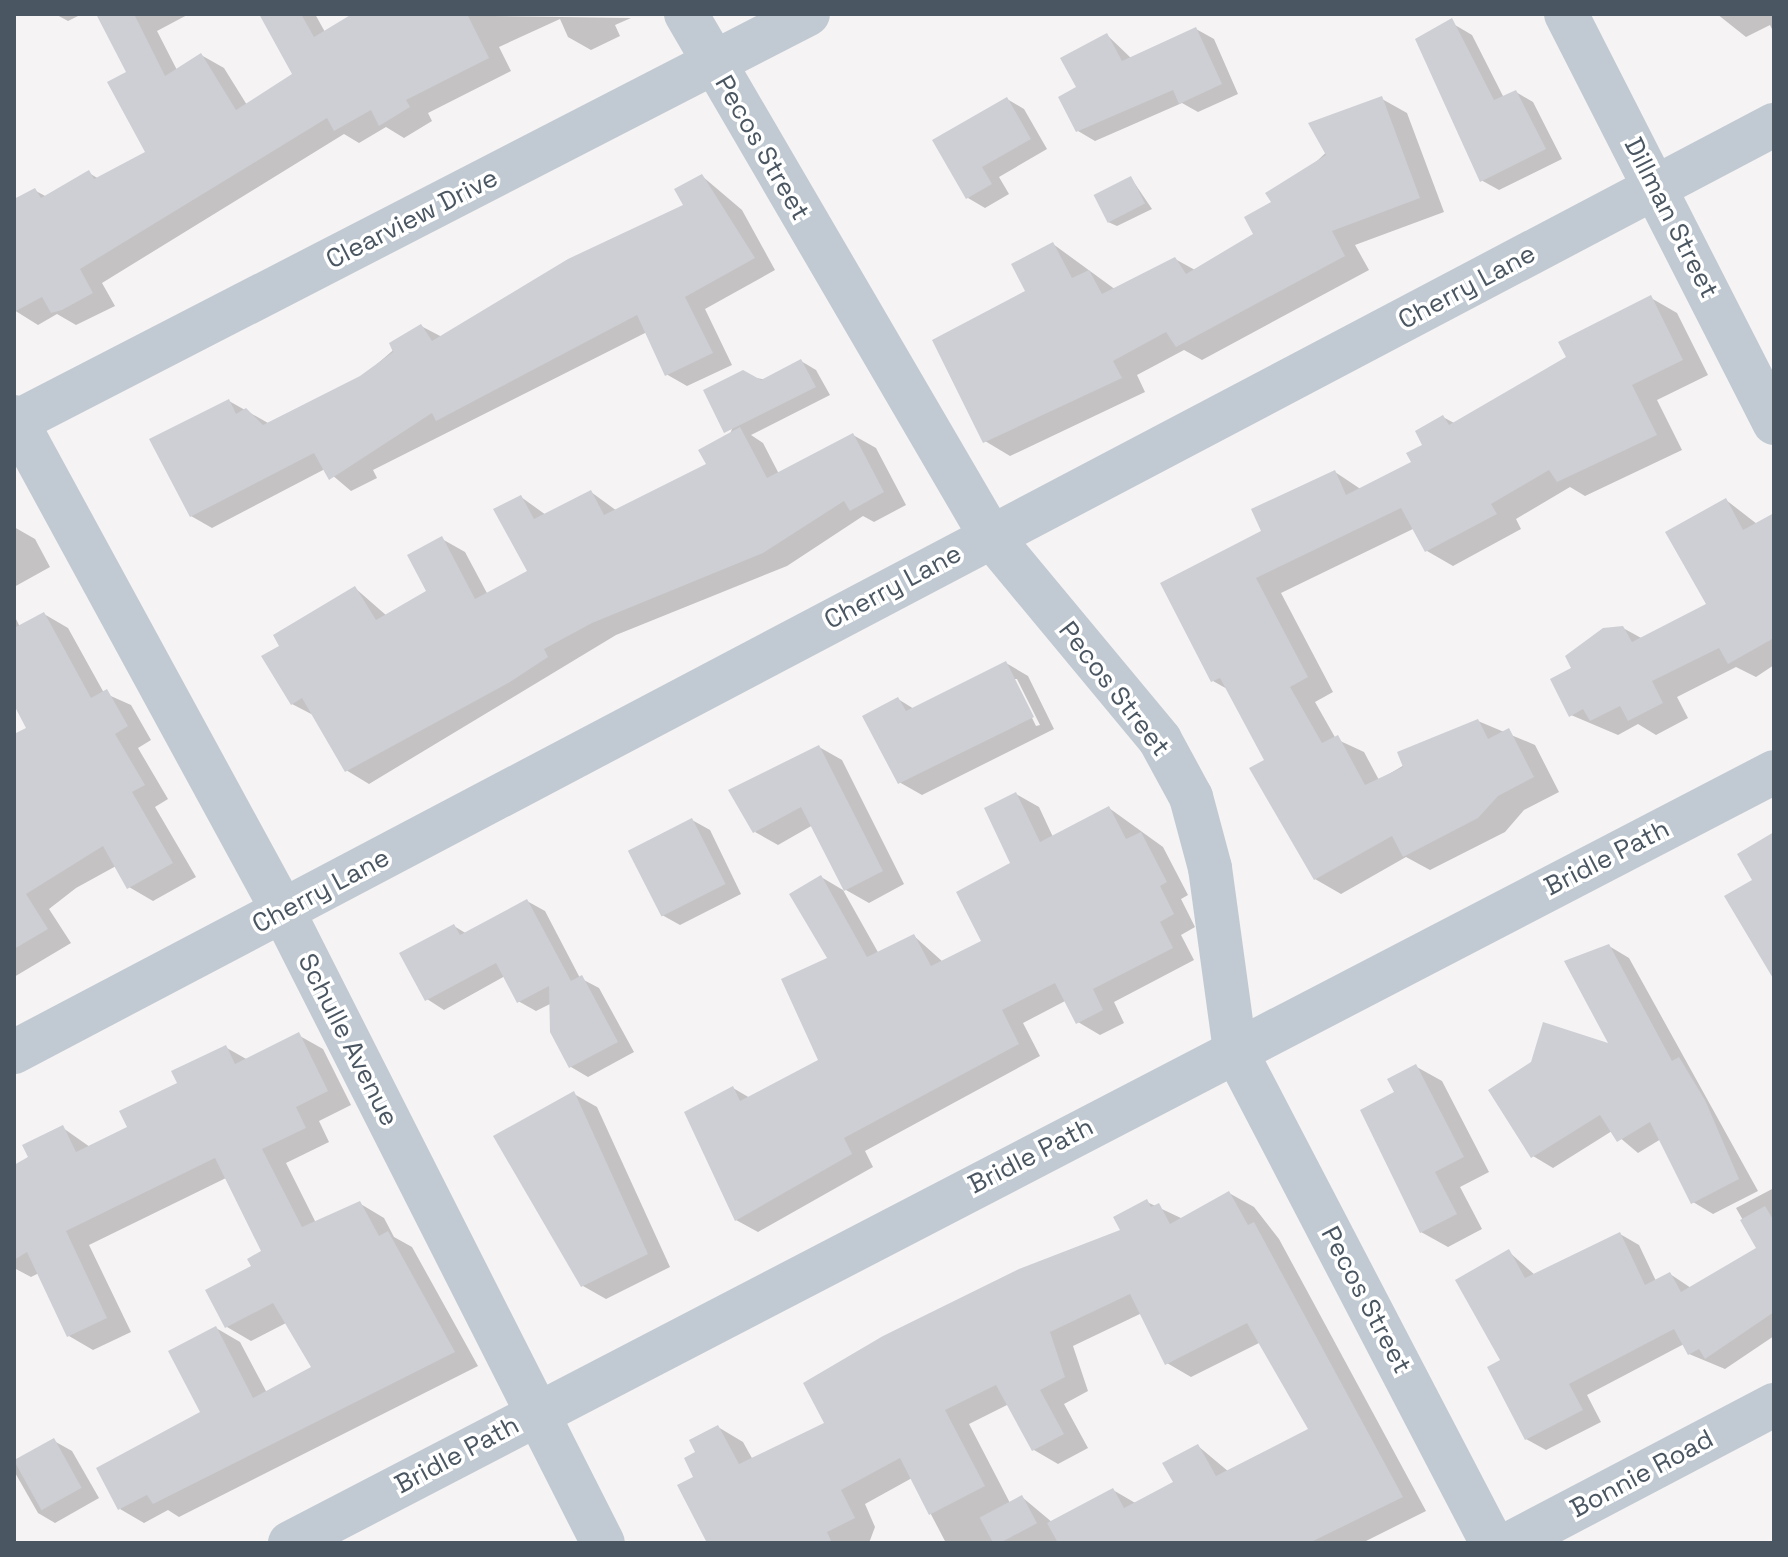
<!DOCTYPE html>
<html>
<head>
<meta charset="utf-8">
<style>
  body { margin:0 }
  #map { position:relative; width:1788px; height:1557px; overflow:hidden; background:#f5f3f3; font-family:"Space Grotesk",sans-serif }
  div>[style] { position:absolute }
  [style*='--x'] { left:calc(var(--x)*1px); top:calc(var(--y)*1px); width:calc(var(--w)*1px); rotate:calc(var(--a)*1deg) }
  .shadow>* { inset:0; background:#0003 }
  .building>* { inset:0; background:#cdcfd5; transform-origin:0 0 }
  .minor>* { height:44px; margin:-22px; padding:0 22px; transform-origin:22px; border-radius:22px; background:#c1cad2 }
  span { translate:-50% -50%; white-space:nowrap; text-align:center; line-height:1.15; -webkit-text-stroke:7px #fff; paint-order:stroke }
  .street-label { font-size:26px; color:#4a5661 }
  .frame { position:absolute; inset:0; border:16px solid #4a5661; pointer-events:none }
</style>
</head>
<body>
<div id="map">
  <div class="shadow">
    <div style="clip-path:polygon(55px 14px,82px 14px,68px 21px)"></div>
    <div style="clip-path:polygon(98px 14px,189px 14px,157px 31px,177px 70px,201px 55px,224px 68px,247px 105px,295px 75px,261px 14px,315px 14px,325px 32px,356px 14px,631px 18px,615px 25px,620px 36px,591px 50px,568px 37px,560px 19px,499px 47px,511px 71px,428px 113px,432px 121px,404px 138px,386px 127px,359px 143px,344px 134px,102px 283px,115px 306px,76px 325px,57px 314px,38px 325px,14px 310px,14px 202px,36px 191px,47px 197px,89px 173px,99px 179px,147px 152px,128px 72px)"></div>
    <div style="clip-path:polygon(1717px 14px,1774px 14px,1774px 33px,1770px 25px,1746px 37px)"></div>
    <div style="clip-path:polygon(1455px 25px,1472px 35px,1504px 98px,1516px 92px,1533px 102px,1562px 159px,1499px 190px,1481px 180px)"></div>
    <div style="clip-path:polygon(1196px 29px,1214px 39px,1238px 94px,1198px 112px,1182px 103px,1095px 141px,1078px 131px,1107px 35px,1132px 59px)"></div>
    <div style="clip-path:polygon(1007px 99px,1024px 109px,1047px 149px,999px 177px,1009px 194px,985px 208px,968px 198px)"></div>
    <div style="clip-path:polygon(1382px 99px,1407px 113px,1444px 212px,1355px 245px,1369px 270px,1202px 360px,1184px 350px,1137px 375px,1145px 392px,1010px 456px,985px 441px,1028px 292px,1053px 244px,1116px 290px,1175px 259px,1195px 270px,1256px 234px,1273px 203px)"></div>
    <div style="clip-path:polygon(702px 176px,742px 210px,775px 270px,705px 309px,732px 365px,687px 386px,666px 374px,647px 332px,373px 470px,377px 478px,351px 491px,325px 469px,212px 528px,191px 516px,229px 401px,268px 423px,361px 378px,421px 326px,442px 337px,686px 206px)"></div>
    <div style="clip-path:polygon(1131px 178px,1152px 209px,1117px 226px,1108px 222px)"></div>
    <div style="clip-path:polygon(1651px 298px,1677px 313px,1708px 375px,1657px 400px,1682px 450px,1585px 496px,1570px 487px,1516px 519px,1521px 529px,1453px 566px,1427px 551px,1415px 528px,1281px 593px,1333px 692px,1315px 702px,1336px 739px,1364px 752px,1379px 780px,1478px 721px,1535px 745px,1559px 792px,1524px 810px,1505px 832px,1430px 870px,1406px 857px,1341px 894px,1315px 879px,1267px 761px,1229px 690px,1213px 681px,1264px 532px,1335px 472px,1362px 490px,1414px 462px,1443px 417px,1454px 423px,1568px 358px)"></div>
    <div style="clip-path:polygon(801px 361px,816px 370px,830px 395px,751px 435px,763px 443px,779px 474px,853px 435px,876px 448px,906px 505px,874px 522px,863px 516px,787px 566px,616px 635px,369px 784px,346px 770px,315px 716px,292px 704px,281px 646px,355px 588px,387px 616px,429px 592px,442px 539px,465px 552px,488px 595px,530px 571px,521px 497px,546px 515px,591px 492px,617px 511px,709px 464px,730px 434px,752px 377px,766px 380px)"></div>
    <div style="clip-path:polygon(1726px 500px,1757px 524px,1774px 519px,1774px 665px,1756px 677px,1736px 667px,1677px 697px,1688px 718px,1656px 735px,1638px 724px,1618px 735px,1571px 715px,1574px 669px,1623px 628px,1643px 639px,1709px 605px)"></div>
    <div style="clip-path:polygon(14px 527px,35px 539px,50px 567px,14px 587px)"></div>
    <div style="clip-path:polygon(44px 614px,68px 628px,104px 693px,131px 705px,151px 740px,138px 748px,168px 799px,155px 807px,196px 877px,153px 901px,129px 887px,116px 866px,76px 888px,49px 909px,71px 943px,14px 977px,14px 736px,29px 729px,14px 701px,14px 615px,20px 627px)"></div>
    <div style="clip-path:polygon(evenodd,1006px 663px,1028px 676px,1054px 729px,922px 795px,899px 782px,898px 699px,914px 709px,1006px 663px,1013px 679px,1017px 679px,1040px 725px,1036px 726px,1013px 679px)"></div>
    <div style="clip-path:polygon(819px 747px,842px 760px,904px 884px,869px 903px,846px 890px,813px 825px,778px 845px,755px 832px)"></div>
    <div style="clip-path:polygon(1016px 794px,1039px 807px,1053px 837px,1109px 808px,1163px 847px,1188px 895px,1181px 899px,1195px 927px,1181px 935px,1194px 960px,1114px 1002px,1124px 1023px,1100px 1035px,1078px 1022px,1067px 1000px,1023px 1023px,1040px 1056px,865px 1151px,873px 1167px,758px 1232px,736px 1220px,733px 1088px,750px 1098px,821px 1061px,830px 959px,821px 877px,843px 890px,879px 954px,914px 936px,943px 962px,984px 942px,1013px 864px)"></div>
    <div style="clip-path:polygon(692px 820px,710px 830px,741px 894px,680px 925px,662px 915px)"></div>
    <div style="clip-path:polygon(527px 901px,545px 911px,580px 978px,599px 988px,634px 1052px,588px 1077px,571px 1067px,552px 1003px,536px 1011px,518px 1001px,505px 976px,444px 1010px,427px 999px,454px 926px,467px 934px)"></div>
    <div style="clip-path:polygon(1609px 946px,1629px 958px,1758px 1191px,1713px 1214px,1693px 1202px,1661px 1139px,1638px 1153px,1612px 1131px,1553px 1168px,1533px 1156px,1612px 1046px)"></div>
    <div style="clip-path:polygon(298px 1035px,323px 1049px,351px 1105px,319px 1121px,329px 1142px,286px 1163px,316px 1223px,359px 1203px,384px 1218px,394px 1237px,412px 1247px,478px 1366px,179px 1517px,168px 1510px,144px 1523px,120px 1509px,202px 1412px,216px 1328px,240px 1342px,267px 1393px,314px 1368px,286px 1323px,251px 1341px,227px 1327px,264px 1252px,226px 1178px,89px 1245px,131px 1332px,93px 1350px,69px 1336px,39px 1273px,31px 1277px,14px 1268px,14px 1169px,63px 1128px,90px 1147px,129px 1128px,225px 1047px,248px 1060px)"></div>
    <div style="clip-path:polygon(1415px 1066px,1442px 1081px,1489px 1172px,1460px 1187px,1482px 1229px,1448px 1247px,1421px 1232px,1397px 1093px)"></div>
    <div style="clip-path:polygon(574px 1094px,597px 1107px,670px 1267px,606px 1299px,583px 1286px)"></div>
    <div style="clip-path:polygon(1774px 1188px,1774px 1336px,1725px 1369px,1689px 1354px,1684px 1344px,1587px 1395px,1601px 1422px,1546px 1450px,1526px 1439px,1503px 1361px,1509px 1252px,1535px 1275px,1620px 1234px,1639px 1245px,1656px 1281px,1670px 1274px,1691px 1288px,1759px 1248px,1736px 1208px)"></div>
    <div style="clip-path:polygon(evenodd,1229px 1193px,1254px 1207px,1279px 1239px,1426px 1511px,1362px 1543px,946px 1543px,912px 1478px,865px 1504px,875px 1527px,869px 1543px,710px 1543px,698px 1453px,718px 1427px,743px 1442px,753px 1460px,827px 1424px,1122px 1231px,1147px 1202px,1183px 1219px,1229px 1193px,1142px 1313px,1167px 1363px,1191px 1377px,1261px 1342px,1311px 1430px,1229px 1472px,1198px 1446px,1176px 1483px,1137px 1504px,1113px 1490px,1053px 1523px,1022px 1497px,1010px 1503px,969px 1424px,1009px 1404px,1034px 1450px,1058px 1464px,1088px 1448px,1064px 1404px,1088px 1391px,1073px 1346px,1142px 1313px)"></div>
    <div style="clip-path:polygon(54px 1441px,72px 1451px,99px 1498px,55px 1523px,38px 1513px,14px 1471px,14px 1463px)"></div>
  </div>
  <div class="building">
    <div style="clip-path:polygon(96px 14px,134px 14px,165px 76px,201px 53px,236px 110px,292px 74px,259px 14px,301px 14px,314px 37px,352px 14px,467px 14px,489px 58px,406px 100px,410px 107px,379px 126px,371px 110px,334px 131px,327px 118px,80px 269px,93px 293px,62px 310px,51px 313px,42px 297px,14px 312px,14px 199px,35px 188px,41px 198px,89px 170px,94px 179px,145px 152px,107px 82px,126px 72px)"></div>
    <div style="clip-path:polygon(1452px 18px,1494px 100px,1516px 90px,1546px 149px,1480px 182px,1415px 39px)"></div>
    <div style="clip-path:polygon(1196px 27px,1222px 84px,1179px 104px,1173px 90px,1076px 132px,1058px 97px,1076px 87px,1060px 58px,1107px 33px,1122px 61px)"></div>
    <div style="clip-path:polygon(1382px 96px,1420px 198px,1332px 231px,1345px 256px,1176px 347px,1166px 332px,1113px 361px,1122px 378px,983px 443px,932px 340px,1025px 291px,1011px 264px,1053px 242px,1072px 278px,1089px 270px,1102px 294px,1175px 257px,1186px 274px,1253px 234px,1244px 217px,1271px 202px,1265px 193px,1326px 155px,1308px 123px)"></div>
    <div style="clip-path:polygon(1007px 97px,1031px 139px,982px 167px,992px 184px,966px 199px,932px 140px)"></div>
    <div style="clip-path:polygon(702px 174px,755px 258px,685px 297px,713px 353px,665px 376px,637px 315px,436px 421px,432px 413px,329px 480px,314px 453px,190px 517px,149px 439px,229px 399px,236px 414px,246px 408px,263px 425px,360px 376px,393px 352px,389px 343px,421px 324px,432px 341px,568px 259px,683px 205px,674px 189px)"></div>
    <div style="left:1131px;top:176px;width:31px;height:42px;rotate:63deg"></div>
    <div style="clip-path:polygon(1651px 295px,1683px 360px,1632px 385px,1657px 435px,1557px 482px,1549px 470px,1491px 504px,1497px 514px,1425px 552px,1401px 508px,1256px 578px,1308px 677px,1290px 687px,1322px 743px,1338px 735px,1365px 785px,1403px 767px,1397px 752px,1478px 719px,1488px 739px,1509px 728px,1534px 777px,1498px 796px,1478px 818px,1403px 857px,1392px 836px,1314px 880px,1249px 768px,1264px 760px,1220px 678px,1211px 682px,1160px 583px,1261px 531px,1251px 509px,1335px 470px,1346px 495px,1411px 462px,1406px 453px,1422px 445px,1415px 431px,1443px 415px,1449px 425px,1566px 357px,1558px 342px)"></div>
    <div style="clip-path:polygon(801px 359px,816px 387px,724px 433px,703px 390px,743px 370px,761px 380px)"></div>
    <div style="clip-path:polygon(740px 427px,767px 478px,853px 433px,884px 492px,850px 511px,844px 501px,763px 553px,592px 623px,544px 649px,548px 657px,510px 682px,345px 772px,302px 698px,291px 705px,261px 656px,279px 646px,273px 635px,355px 586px,376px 620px,426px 591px,407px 555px,442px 536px,475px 599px,527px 571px,493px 509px,521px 495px,534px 519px,591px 490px,604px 515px,706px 464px,698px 450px)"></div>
    <div style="clip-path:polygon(1726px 498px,1743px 530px,1774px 513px,1774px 638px,1728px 664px,1719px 648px,1652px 681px,1663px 703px,1628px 721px,1620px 706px,1590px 721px,1583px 709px,1569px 717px,1550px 679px,1571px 668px,1565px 656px,1603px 628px,1623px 626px,1632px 642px,1706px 604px,1665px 532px)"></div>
    <div style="clip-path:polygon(44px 612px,91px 698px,107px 689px,128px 726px,115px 734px,145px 785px,132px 792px,173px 863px,127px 889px,103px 846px,26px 894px,48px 929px,14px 949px,14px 734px,26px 728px,14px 705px,14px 628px)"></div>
    <div style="clip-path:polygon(1006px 661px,1034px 717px,898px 784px,862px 716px,898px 697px,906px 711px)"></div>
    <div style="clip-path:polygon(819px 745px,883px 871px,844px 891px,801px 807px,753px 833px,728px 790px)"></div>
    <div style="clip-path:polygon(1016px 792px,1040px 842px,1109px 806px,1126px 839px,1141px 832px,1167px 882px,1160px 886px,1174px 914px,1160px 922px,1173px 948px,1093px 989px,1103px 1010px,1076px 1024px,1055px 983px,1002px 1010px,1019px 1044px,844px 1138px,852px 1154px,735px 1221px,684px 1112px,733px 1086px,740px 1101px,818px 1060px,781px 979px,827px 958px,789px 894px,821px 875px,867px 957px,914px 934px,931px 966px,981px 941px,956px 892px,1010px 863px,984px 808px)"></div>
    <div style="left:692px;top:818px;width:74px;height:72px;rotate:63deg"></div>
    <div style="clip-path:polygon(1774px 832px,1774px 980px,1724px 896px,1752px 880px,1737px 854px)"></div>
    <div style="clip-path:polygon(527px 899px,571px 981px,582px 975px,618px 1042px,569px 1068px,550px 1032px,549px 986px,517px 1003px,496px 963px,425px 1001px,399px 953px,454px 924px,460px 935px)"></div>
    <div style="clip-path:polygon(1609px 944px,1672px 1061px,1679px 1057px,1705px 1100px,1739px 1179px,1691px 1204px,1650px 1122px,1617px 1142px,1600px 1115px,1531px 1158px,1488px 1090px,1531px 1062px,1543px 1022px,1608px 1043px,1564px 961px)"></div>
    <div style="clip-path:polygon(299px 1032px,328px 1091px,296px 1107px,306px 1128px,262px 1149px,302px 1227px,360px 1201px,379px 1236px,388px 1231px,455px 1352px,153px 1504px,147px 1495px,118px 1510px,96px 1468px,200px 1412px,168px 1351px,216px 1326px,253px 1398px,311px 1367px,273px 1303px,225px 1328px,205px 1290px,251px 1266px,247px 1259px,261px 1251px,215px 1158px,66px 1231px,107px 1318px,67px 1337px,27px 1252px,14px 1260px,14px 1165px,28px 1157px,22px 1145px,63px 1125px,76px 1152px,127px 1127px,119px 1111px,177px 1083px,171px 1071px,226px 1045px,235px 1064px)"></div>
    <div style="clip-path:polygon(1416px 1064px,1464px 1157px,1435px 1172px,1457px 1214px,1420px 1233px,1360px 1110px,1394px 1092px,1387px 1079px)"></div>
    <div style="clip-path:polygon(574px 1091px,648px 1254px,581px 1287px,493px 1136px)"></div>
    <div style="clip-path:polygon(1229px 1191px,1248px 1225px,1254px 1222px,1403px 1497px,1309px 1543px,1058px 1543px,1047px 1523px,1113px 1488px,1124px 1508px,1173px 1482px,1162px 1463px,1198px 1444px,1216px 1476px,1308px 1429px,1247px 1323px,1165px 1365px,1130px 1294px,1050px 1332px,1065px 1377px,1040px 1390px,1064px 1434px,1032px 1451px,996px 1385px,945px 1410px,985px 1486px,929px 1515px,900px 1458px,841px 1490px,855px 1518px,827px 1532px,832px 1543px,707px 1543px,677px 1485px,693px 1477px,684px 1458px,695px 1452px,689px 1440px,718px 1425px,739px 1464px,824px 1423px,803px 1383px,883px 1336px,1019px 1269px,1120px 1230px,1113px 1217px,1147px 1199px,1151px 1207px,1159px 1203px,1170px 1224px)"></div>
    <div style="clip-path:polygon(1765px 1206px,1774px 1221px,1774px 1312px,1705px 1359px,1699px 1349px,1688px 1355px,1674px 1329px,1569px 1384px,1583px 1410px,1525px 1440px,1487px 1367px,1500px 1360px,1455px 1280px,1509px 1249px,1525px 1278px,1620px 1232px,1645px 1285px,1670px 1272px,1681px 1292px,1756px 1248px,1740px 1220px)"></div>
    <div style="left:54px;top:1438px;width:57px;height:46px;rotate:61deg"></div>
    <div style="left:1022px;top:1495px;width:32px;height:48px;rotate:62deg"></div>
  </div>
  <div class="minor">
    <div style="--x:686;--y:14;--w:603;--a:59.74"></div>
    <div style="--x:990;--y:535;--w:266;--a:50.3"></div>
    <div style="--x:1160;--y:740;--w:65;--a:61.5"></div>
    <div style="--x:1191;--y:797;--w:73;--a:75"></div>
    <div style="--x:1210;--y:868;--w:184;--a:82.2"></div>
    <div style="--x:1235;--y:1050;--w:556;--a:62.47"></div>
    <div style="--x:1566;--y:14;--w:459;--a:63"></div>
    <div style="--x:14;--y:417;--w:562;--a:61.43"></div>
    <div style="--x:283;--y:911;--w:708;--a:63.15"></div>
    <div style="--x:14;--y:423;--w:893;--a:-27.25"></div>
    <div style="--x:14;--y:1052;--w:1989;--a:-27.78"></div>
    <div style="--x:290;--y:1543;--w:1672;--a:-27.45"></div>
    <div style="--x:1511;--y:1543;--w:297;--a:-27.7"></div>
  </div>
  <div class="street-label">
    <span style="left:762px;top:148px;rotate:60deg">Pecos Street</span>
    <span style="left:1671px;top:218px;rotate:63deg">Dillman Street</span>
    <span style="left:412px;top:219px;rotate:-27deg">Clearview Drive</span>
    <span style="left:1467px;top:287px;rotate:-28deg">Cherry Lane</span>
    <span style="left:893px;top:587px;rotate:-28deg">Cherry Lane</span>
    <span style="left:1114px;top:689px;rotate:52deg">Pecos Street</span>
    <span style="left:1607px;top:858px;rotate:-27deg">Bridle Path</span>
    <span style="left:321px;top:891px;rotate:-28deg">Cherry Lane</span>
    <span style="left:348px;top:1040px;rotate:63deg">Schulle Avenue</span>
    <span style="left:1031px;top:1156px;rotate:-27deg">Bridle Path</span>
    <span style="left:1366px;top:1300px;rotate:62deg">Pecos Street</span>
    <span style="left:457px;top:1455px;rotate:-28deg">Bridle Path</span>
    <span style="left:1642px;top:1474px;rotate:-28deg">Bonnie Road</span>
  </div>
  <div class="frame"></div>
</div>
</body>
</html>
